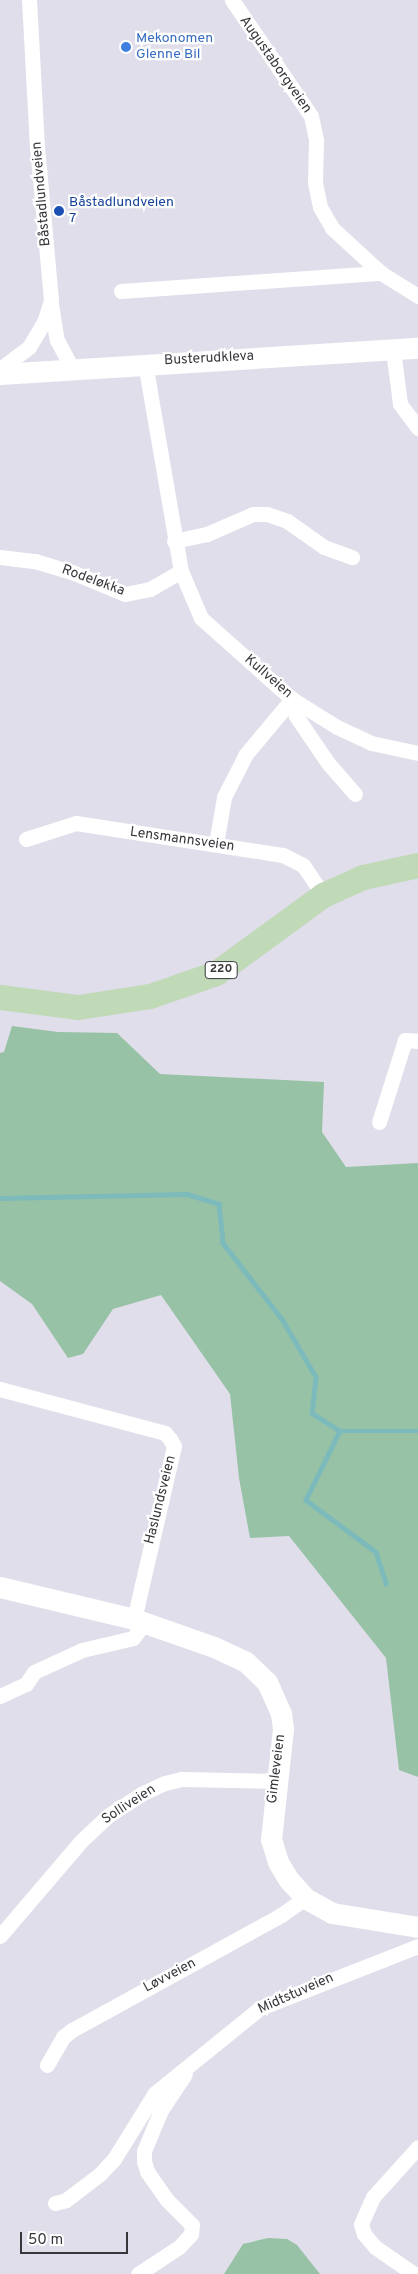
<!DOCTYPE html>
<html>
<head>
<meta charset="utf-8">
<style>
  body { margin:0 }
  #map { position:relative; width:418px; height:2274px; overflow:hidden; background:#e0deea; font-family:Overpass,sans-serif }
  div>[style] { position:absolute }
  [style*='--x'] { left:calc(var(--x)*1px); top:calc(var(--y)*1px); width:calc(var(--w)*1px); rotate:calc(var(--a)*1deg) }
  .green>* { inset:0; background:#97c2a6 }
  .stream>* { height:4.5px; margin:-2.25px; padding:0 2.25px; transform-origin:2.25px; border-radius:2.25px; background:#7dbabc }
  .street>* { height:15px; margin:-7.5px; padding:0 7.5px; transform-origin:7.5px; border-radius:7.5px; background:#fff }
  .secondary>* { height:21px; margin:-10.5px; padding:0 10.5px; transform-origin:10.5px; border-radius:10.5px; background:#fff }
  .primary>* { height:25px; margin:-12.5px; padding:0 12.5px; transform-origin:12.5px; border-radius:12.5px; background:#c0d9b7 }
  .dots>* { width:14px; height:14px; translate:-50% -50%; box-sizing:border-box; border:2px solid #fff; border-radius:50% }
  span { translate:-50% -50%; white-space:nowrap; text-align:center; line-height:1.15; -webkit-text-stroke:4.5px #fff; paint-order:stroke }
  .shield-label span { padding:1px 4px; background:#fff; border:1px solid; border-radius:4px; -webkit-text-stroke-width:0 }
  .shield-label { font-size:12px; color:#38373c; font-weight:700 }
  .shop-label { font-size:14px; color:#366cbe }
  .left { translate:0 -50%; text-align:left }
  .street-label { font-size:14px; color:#38373c }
  .transit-label { font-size:14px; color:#164399 }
  .scale { position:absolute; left:20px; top:2232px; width:108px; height:22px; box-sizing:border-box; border:2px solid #38373c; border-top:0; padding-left:6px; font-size:15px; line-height:18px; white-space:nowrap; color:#38373c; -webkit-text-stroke:4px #fff; paint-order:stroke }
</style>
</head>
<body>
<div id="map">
  <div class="green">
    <div style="clip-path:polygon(12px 1026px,58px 1032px,117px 1033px,160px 1074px,324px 1082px,322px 1132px,346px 1167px,418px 1163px,418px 1777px,399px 1770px,386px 1658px,289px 1536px,250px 1538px,239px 1478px,230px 1394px,161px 1295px,113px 1309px,83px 1354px,68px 1358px,32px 1304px,0 1281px,0 1053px,4px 1052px)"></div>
    <div style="clip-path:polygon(268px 2238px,287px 2239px,297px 2245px,320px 2274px,224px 2274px,243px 2244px)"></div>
  </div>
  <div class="stream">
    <div style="--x:0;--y:1198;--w:187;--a:-1.2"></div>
    <div style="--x:187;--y:1194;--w:34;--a:17"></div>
    <div style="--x:219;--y:1204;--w:39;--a:84"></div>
    <div style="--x:223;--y:1243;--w:96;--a:52.2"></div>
    <div style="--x:282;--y:1319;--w:67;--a:59.6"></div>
    <div style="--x:316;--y:1377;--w:36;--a:96"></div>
    <div style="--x:312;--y:1413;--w:33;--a:33"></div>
    <div style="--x:340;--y:1431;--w:77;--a:116.2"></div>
    <div style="--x:306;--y:1500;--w:87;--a:36.6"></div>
    <div style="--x:376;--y:1552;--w:33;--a:72"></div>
    <div style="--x:340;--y:1431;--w:78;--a:0"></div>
  </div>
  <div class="street">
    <div style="--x:232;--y:0;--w:140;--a:55.7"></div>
    <div style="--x:311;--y:116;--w:25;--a:78"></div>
    <div style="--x:316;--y:140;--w:43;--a:91.3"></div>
    <div style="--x:315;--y:183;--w:25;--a:78"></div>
    <div style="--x:320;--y:207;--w:24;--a:60"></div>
    <div style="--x:332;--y:228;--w:67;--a:42.6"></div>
    <div style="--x:381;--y:273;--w:44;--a:31.9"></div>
    <div style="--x:121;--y:291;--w:261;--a:-4"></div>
    <div style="--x:51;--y:304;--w:36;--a:81"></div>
    <div style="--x:57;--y:340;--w:32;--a:62"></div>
    <div style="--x:393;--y:350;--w:54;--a:82.6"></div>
    <div style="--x:400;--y:404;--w:30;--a:53"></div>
    <div style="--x:145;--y:363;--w:211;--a:80.2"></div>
    <div style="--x:181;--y:571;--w:51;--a:66.9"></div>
    <div style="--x:201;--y:618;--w:122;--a:41.7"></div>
    <div style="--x:292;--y:699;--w:53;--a:31.9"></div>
    <div style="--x:337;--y:727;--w:38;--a:25"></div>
    <div style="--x:371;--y:743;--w:48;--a:12"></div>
    <div style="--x:0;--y:369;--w:36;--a:-37"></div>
    <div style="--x:29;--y:347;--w:29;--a:-59"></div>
    <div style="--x:44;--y:322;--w:23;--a:-72"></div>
    <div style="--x:51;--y:300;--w:154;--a:-95.2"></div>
    <div style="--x:37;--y:147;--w:147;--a:-93.1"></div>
    <div style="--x:174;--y:541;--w:34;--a:-12"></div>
    <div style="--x:207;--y:534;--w:50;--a:-23.5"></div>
    <div style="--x:253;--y:514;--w:14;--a:0"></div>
    <div style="--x:267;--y:514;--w:21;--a:19"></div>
    <div style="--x:287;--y:521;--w:45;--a:35.1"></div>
    <div style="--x:324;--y:547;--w:30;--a:20"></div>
    <div style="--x:0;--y:557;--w:35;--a:7"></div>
    <div style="--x:35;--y:561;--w:39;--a:17"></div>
    <div style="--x:72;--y:572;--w:57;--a:22.5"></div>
    <div style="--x:125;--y:594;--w:25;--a:-11"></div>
    <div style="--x:150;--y:589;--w:36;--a:-30"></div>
    <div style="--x:292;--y:699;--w:17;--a:77"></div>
    <div style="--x:296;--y:716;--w:57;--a:55.8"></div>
    <div style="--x:328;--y:763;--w:41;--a:48.9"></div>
    <div style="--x:26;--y:839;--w:52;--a:-17.7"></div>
    <div style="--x:76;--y:823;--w:209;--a:8.8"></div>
    <div style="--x:283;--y:855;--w:22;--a:27"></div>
    <div style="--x:303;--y:865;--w:36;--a:56"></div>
    <div style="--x:216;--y:844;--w:48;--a:-80.3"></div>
    <div style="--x:224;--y:797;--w:48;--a:-62.9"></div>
    <div style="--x:246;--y:754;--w:72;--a:-50.1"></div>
    <div style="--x:379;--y:1122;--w:86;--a:-72.4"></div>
    <div style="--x:405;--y:1040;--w:13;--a:4"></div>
    <div style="--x:0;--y:1389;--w:171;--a:14.9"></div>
    <div style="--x:165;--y:1433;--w:8;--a:50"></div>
    <div style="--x:170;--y:1439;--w:8;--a:60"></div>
    <div style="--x:174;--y:1446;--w:178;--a:103"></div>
    <div style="--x:0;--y:1696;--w:29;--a:-25"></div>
    <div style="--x:26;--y:1684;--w:14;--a:-56"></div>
    <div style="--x:34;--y:1672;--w:53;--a:-24.6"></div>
    <div style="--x:82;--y:1650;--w:52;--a:-13.2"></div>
    <div style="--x:133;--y:1638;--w:20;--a:-53"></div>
    <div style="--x:0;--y:1936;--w:125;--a:-49.5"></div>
    <div style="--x:81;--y:1841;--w:38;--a:-43"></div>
    <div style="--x:109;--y:1815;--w:38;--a:-33"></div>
    <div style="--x:141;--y:1794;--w:26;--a:-25"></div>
    <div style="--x:165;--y:1783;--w:16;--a:-14"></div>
    <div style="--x:181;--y:1779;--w:96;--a:1.2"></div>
    <div style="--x:47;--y:2065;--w:32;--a:-60"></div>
    <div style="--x:63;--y:2037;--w:11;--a:-38"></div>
    <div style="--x:72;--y:2030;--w:239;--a:-28.8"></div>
    <div style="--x:281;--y:1915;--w:29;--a:-35"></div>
    <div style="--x:55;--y:2203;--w:11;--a:-15"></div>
    <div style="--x:66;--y:2200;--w:43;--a:-37.4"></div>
    <div style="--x:100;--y:2174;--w:21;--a:-47"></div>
    <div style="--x:114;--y:2159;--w:78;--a:-58.2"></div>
    <div style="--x:155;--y:2093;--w:135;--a:-39"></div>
    <div style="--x:260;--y:2008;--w:170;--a:-21.4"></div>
    <div style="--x:138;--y:2274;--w:49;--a:-33.4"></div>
    <div style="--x:179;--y:2247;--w:18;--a:-47"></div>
    <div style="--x:191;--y:2234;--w:9;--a:-84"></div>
    <div style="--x:192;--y:2225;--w:35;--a:-135"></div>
    <div style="--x:167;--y:2200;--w:35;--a:-125"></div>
    <div style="--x:147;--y:2171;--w:10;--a:-107"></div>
    <div style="--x:144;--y:2161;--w:10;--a:-90"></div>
    <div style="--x:144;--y:2151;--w:44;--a:-67.5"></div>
    <div style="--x:161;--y:2110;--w:43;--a:-56.3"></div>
    <div style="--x:414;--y:2274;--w:47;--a:-145.3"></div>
    <div style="--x:375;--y:2247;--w:17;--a:-130"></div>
    <div style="--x:364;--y:2234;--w:10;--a:-107"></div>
    <div style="--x:361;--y:2224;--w:30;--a:-66"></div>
    <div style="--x:373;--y:2197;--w:67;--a:-48"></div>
  </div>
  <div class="secondary">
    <div style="--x:0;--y:374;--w:419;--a:-3.6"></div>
    <div style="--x:0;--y:1587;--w:138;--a:13.4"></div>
    <div style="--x:134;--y:1619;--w:85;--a:19.3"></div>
    <div style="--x:214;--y:1647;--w:35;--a:25"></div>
    <div style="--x:246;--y:1662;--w:29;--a:44"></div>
    <div style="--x:267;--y:1682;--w:35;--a:66"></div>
    <div style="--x:281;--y:1714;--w:15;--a:82"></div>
    <div style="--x:283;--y:1729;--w:111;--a:96.2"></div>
    <div style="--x:271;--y:1839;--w:24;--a:73"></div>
    <div style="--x:278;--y:1862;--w:21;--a:59"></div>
    <div style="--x:289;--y:1880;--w:24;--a:48"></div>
    <div style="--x:305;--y:1898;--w:31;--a:29"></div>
    <div style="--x:332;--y:1913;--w:87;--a:9.2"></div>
  </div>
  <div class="primary">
    <div style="--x:0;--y:997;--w:79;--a:7.3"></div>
    <div style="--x:78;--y:1007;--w:73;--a:-8.7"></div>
    <div style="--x:150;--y:996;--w:70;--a:-19.2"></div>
    <div style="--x:216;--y:973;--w:132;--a:-36.1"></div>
    <div style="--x:323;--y:895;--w:44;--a:-24.2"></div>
    <div style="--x:363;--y:877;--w:56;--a:-12.3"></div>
  </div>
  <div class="dots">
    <div style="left:126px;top:47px;background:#3f7fe0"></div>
    <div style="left:59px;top:211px;background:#1a4fb4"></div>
  </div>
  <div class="shield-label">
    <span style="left:221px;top:970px">220</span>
  </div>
  <div class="shop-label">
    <span class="left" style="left:136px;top:47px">Mekonomen<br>Glenne Bil</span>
  </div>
  <div class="street-label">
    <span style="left:275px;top:65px;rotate:55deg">Augustaborgveien</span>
    <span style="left:42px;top:194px;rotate:-95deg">Båstadlundveien</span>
    <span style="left:209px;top:359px;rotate:-3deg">Busterudkleva</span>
    <span style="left:93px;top:581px;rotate:20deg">Rodeløkka</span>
    <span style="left:268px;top:677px;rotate:41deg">Kullveien</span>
    <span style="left:182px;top:840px;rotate:8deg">Lensmannsveien</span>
    <span style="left:161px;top:1500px;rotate:-76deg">Haslundsveien</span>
    <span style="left:277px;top:1769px;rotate:-83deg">Gimleveien</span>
    <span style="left:129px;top:1805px;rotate:-33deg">Solliveien</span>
    <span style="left:170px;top:1976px;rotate:-28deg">Løvveien</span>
    <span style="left:296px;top:1994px;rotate:-24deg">Midtstuveien</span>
  </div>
  <div class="transit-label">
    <span class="left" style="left:69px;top:211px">Båstadlundveien<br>7</span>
  </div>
  <div class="scale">50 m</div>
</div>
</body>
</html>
